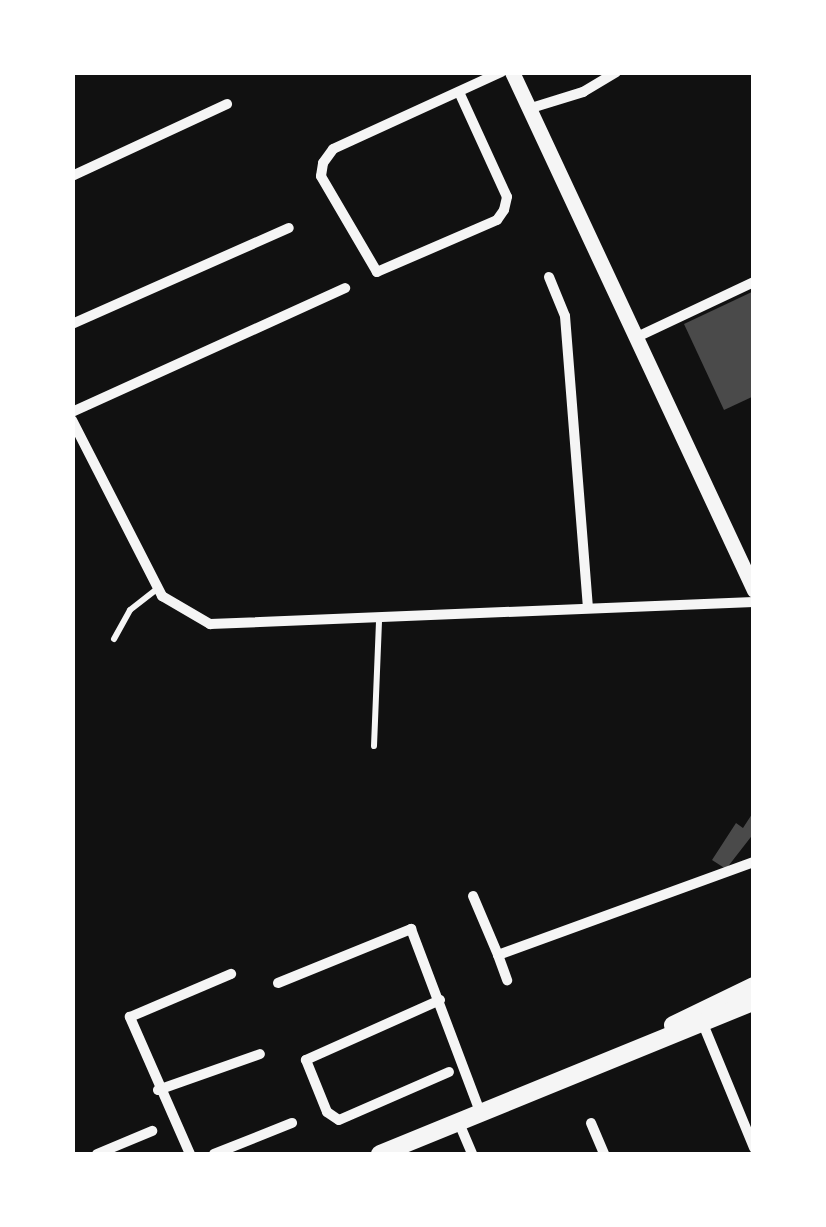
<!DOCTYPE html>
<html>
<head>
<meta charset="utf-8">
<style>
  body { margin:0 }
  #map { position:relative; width:826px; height:1227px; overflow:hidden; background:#111; font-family:"PT Sans Narrow",sans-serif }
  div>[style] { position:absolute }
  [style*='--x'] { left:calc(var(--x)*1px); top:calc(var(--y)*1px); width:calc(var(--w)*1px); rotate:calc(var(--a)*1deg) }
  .building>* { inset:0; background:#4a4a4a }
  .service>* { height:6px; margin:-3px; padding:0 3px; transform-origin:3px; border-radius:3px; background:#f5f5f5 }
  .minor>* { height:10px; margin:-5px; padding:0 5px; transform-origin:5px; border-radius:5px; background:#f5f5f5 }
  .tertiary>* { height:15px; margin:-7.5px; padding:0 7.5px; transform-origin:7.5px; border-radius:7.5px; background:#f5f5f5 }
  .secondary>* { height:18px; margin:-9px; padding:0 9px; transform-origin:9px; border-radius:9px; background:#f5f5f5 }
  span { translate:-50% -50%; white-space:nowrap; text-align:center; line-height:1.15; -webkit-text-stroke:9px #fff; paint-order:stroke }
  .frame { position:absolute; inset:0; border:75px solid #fff; pointer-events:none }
</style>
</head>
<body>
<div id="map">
  <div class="building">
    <div style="clip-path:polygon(754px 291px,754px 396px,724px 410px,684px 324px)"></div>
    <div style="clip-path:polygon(754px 811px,754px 833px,726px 869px,712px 860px,736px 823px,743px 828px)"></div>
  </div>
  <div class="service">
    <div style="--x:114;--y:639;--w:33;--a:-61"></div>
    <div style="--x:130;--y:610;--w:36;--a:-38"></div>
    <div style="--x:374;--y:746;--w:127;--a:-87.7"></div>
  </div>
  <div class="minor">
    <div style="--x:459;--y:92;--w:115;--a:65.4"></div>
    <div style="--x:507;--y:197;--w:13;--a:103"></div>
    <div style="--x:504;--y:210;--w:12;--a:125"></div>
    <div style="--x:497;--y:220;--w:131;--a:156.6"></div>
    <div style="--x:377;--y:272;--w:111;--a:-120.3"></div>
    <div style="--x:321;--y:176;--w:13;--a:-81"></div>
    <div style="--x:323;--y:163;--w:17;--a:-54"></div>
    <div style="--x:333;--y:149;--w:185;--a:-24.6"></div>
    <div style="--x:528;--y:109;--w:58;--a:-17.2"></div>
    <div style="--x:583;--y:92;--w:39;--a:-31"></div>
    <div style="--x:72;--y:176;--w:171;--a:-24.9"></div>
    <div style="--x:549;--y:277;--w:42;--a:67.7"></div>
    <div style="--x:565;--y:316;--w:293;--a:85.5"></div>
    <div style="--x:72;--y:324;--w:237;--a:-23.9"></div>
    <div style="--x:637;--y:337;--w:129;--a:-25.2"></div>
    <div style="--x:72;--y:412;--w:300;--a:-24.4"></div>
    <div style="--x:72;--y:420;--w:198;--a:62.9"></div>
    <div style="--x:162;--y:596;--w:56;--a:30.3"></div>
    <div style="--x:210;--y:624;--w:544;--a:-2.32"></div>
    <div style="--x:473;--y:896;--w:64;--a:67"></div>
    <div style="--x:498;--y:955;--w:272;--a:-20"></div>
    <div style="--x:498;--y:955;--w:27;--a:70"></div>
    <div style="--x:278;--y:983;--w:144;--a:-22.1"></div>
    <div style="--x:411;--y:929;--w:198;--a:69.3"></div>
    <div style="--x:440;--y:1000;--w:147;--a:155.9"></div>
    <div style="--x:306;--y:1060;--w:56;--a:68"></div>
    <div style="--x:327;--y:1112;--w:14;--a:34"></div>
    <div style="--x:339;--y:1120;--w:120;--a:-23.6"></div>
    <div style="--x:703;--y:1024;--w:134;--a:67.6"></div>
    <div style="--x:158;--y:1090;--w:108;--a:-19.4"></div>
    <div style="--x:459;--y:1123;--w:34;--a:67"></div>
    <div style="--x:591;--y:1123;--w:34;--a:67"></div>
    <div style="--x:97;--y:1154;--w:60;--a:-22.7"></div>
    <div style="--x:190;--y:1154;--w:150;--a:-113.7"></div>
    <div style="--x:130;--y:1017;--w:110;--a:-23.1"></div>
    <div style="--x:214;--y:1154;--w:84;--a:-21.7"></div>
  </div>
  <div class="tertiary">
    <div style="--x:512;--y:72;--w:572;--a:64.96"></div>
  </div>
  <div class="secondary">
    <div style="--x:673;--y:1025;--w:90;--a:-25.7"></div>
    <div style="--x:380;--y:1154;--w:404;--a:-22.2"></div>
  </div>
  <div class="frame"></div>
</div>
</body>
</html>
